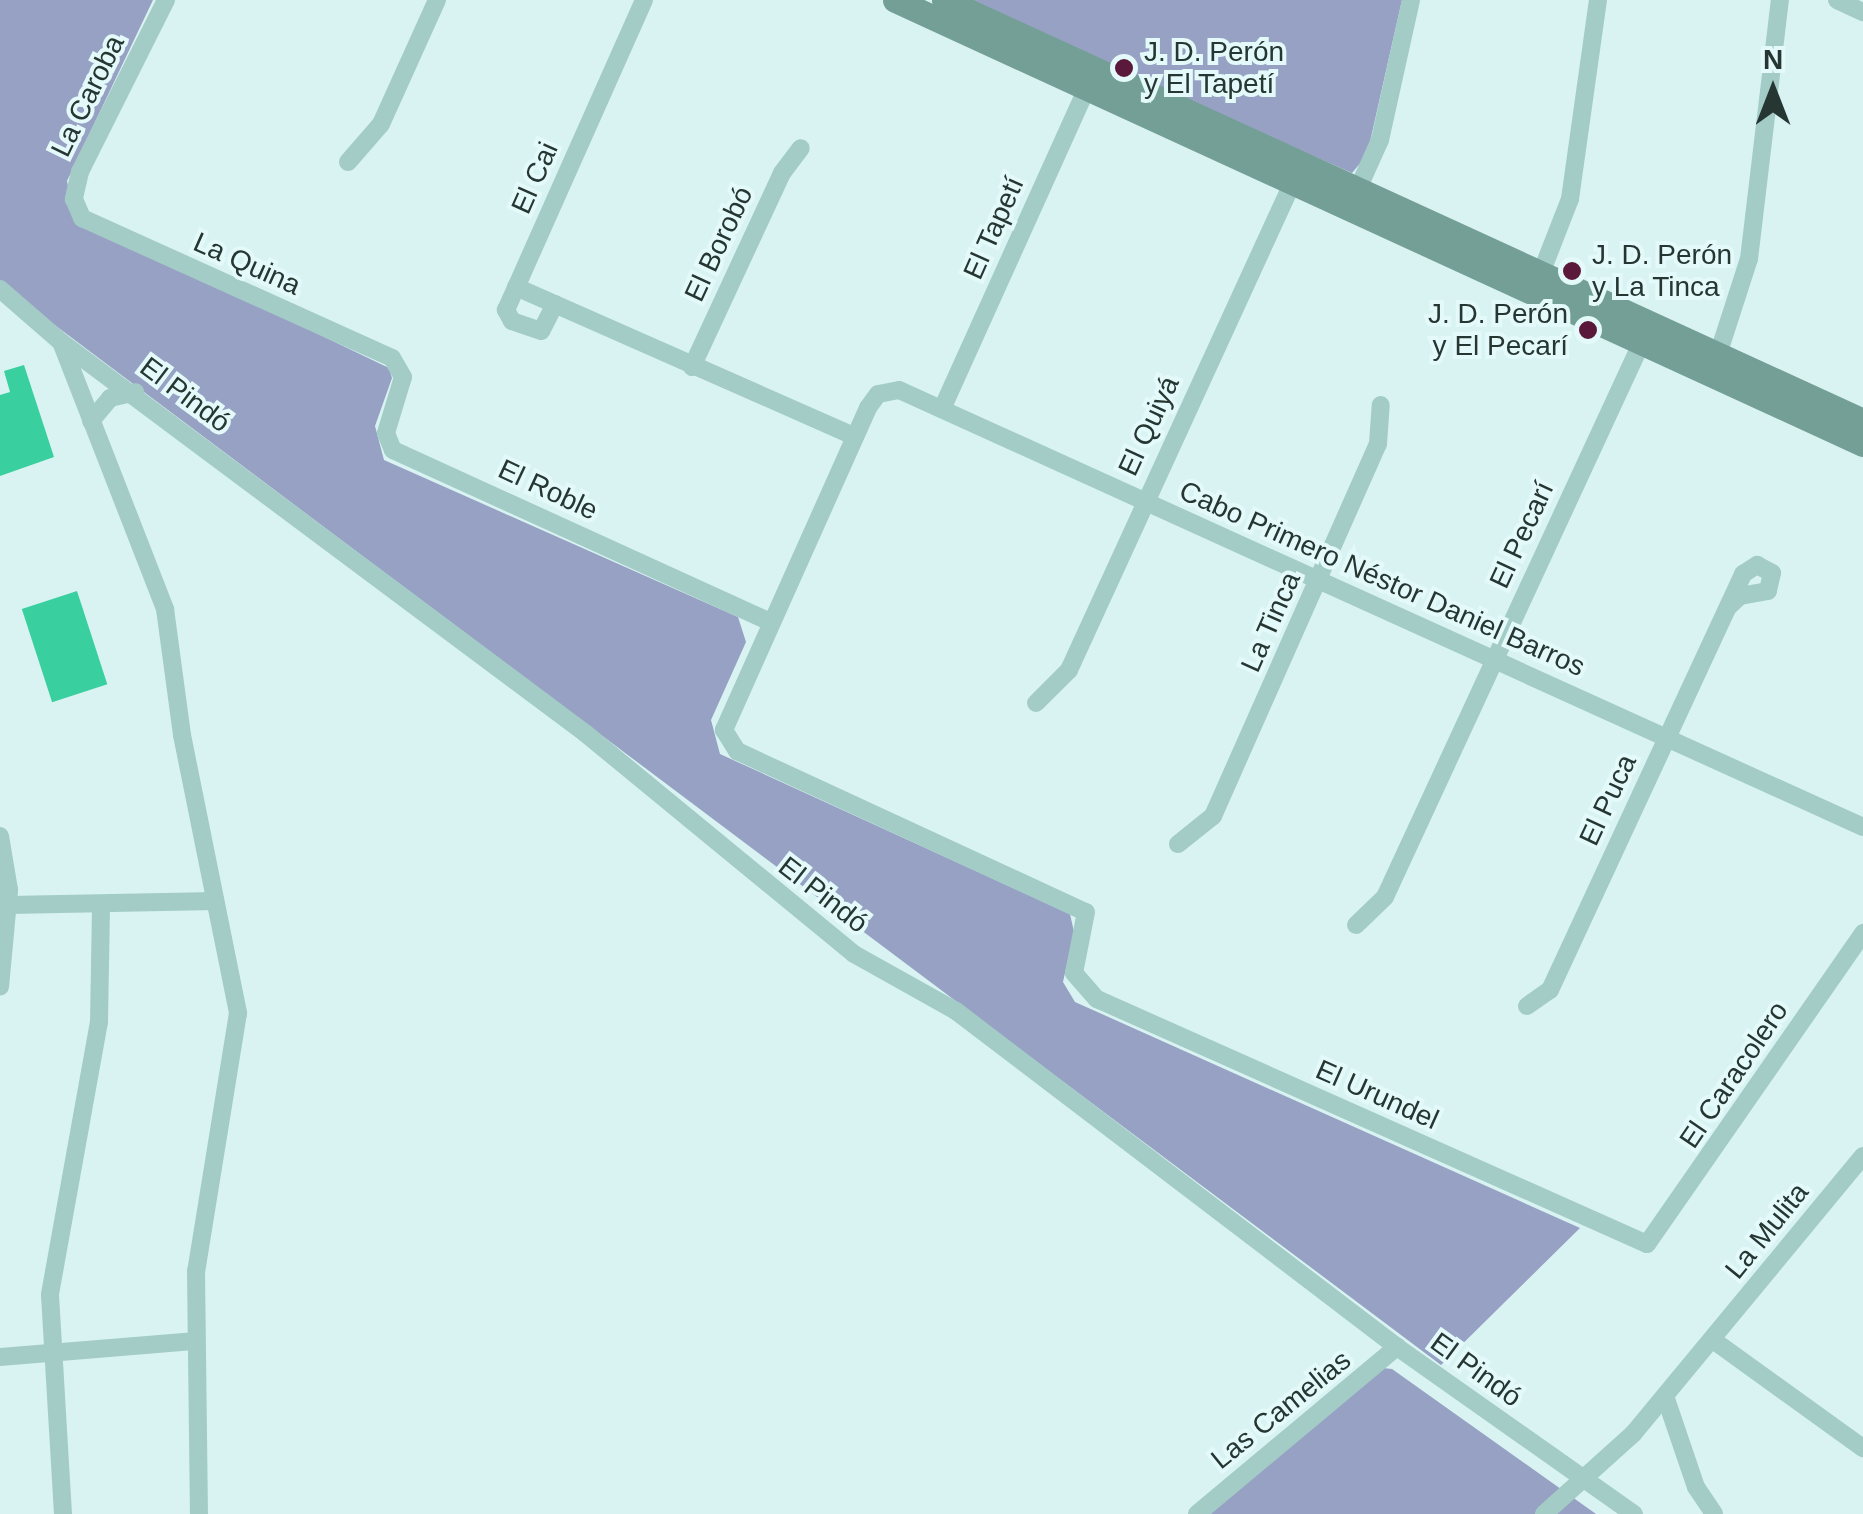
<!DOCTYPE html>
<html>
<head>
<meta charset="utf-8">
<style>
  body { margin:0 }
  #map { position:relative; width:1863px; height:1514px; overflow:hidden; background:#d8f3f2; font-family:Arial,sans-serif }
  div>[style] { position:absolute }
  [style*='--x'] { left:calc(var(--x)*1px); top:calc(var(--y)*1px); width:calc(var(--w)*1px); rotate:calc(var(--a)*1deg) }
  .green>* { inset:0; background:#97a1c3 }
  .building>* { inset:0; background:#3acf9e; transform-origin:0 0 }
  .street>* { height:18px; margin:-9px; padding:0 9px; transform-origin:9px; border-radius:9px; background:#a3ccc7 }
  .secondary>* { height:25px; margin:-12.5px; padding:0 12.5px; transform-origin:12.5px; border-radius:12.5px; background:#749f96 }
  .dots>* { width:28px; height:28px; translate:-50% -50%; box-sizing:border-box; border:5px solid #e4fafa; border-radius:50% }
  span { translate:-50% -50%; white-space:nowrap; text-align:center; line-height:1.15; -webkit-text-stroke:8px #e4fafa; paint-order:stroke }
  .poi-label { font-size:28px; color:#263632 }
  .left { translate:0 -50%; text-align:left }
  .right { translate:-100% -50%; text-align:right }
  .street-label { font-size:28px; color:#263632 }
  .north { position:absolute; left:1723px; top:40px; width:100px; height:100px; -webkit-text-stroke:8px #e4fafa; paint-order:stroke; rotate:0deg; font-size:28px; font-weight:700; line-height:40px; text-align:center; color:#263632 }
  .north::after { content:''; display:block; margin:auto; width:35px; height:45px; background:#263632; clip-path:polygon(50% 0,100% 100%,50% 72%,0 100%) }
</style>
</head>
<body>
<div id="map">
  <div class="green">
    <div style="clip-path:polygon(0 0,153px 0,67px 181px,74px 217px,389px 368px,392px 378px,375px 426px,384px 460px,738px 617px,746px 642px,711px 720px,720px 754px,1070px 914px,1074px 932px,1063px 982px,1075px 1002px,1580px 1228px,1441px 1365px,0 284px)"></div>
    <div style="clip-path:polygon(961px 0,1402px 0,1367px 155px,1352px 173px)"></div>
    <div style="clip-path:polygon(1383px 1368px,1392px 1369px,1596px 1514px,1208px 1514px)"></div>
  </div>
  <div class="building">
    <div style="clip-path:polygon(24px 365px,54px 457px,0 476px,0 395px,10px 392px,4px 371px)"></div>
    <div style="left:77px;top:591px;width:98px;height:58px;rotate:72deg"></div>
  </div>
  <div class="street">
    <div style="--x:166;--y:0;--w:192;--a:116.6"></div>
    <div style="--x:80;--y:172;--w:28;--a:103"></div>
    <div style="--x:74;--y:199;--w:21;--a:67"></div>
    <div style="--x:82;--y:218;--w:340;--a:24.3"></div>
    <div style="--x:392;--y:358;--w:22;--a:60"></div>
    <div style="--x:403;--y:377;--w:59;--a:106.9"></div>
    <div style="--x:386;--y:433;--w:18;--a:68"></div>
    <div style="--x:393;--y:450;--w:414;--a:24.5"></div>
    <div style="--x:1837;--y:0;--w:29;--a:25"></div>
    <div style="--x:348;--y:162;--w:50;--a:-49"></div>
    <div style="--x:381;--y:124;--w:136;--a:-65.7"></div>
    <div style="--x:1353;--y:200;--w:66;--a:-65.8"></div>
    <div style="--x:1380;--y:140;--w:143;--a:-77.5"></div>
    <div style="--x:1538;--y:281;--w:88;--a:-68.7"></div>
    <div style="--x:1570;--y:199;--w:201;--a:-82"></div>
    <div style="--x:516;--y:287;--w:369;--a:23.8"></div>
    <div style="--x:0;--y:289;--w:81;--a:41"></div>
    <div style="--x:61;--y:342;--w:654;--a:36.73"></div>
    <div style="--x:585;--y:733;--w:348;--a:39.4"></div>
    <div style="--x:854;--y:954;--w:117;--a:29.2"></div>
    <div style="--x:956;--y:1011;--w:554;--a:37.3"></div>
    <div style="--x:1397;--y:1347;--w:290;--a:35.2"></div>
    <div style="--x:555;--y:304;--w:30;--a:117"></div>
    <div style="--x:541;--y:331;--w:31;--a:-161"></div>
    <div style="--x:512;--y:321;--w:13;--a:-119"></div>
    <div style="--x:506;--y:310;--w:339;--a:-66"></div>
    <div style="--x:61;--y:342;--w:287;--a:68.7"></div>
    <div style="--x:165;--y:609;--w:127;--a:82.3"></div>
    <div style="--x:182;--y:735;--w:284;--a:78.6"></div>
    <div style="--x:238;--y:1013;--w:261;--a:99.2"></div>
    <div style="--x:196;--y:1271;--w:243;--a:89.3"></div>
    <div style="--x:1715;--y:364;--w:110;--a:-72.1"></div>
    <div style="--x:1749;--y:259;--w:261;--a:-83.2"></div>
    <div style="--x:692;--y:367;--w:214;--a:-65.1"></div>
    <div style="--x:782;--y:173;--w:31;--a:-53"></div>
    <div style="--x:942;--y:409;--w:360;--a:-65.7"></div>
    <div style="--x:91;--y:421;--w:30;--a:-50"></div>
    <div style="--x:110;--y:398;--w:26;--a:-13"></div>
    <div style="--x:1036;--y:703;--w:47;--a:-45"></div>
    <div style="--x:1069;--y:670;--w:547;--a:-65.36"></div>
    <div style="--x:1863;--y:827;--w:1058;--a:-155.61"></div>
    <div style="--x:899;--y:390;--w:21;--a:169"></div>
    <div style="--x:878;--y:394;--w:17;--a:126"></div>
    <div style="--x:868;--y:408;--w:353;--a:114.1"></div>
    <div style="--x:724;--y:730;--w:25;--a:58"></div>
    <div style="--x:737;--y:751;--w:384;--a:24.8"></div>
    <div style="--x:1086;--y:912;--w:62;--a:101.1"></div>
    <div style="--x:1074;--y:973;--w:35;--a:49"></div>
    <div style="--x:1097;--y:999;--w:602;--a:24.01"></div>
    <div style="--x:1647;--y:1244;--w:379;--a:-55.2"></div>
    <div style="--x:0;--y:836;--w:55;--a:80.5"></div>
    <div style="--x:9;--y:890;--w:97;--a:95.3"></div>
    <div style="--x:1178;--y:844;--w:45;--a:-38.7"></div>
    <div style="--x:1213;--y:816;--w:407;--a:-66.1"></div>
    <div style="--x:1378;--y:444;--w:39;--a:-86"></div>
    <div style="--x:9;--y:905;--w:206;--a:-1.1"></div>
    <div style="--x:1356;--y:925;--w:40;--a:-44"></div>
    <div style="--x:1385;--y:897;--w:621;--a:-65.17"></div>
    <div style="--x:1527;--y:1006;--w:28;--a:-35"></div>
    <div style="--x:1550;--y:990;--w:459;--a:-65.1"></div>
    <div style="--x:1743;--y:574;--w:17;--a:-33"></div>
    <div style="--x:1757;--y:565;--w:17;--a:28"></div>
    <div style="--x:1772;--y:573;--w:18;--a:103"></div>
    <div style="--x:1768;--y:591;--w:28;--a:170"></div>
    <div style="--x:1740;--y:596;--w:16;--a:137"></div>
    <div style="--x:1713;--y:1340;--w:185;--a:35.8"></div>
    <div style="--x:0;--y:1357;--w:197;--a:-4.7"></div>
    <div style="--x:1665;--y:1396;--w:96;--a:71.2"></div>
    <div style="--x:1696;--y:1487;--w:32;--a:56"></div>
    <div style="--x:63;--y:1514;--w:220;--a:-93.4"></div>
    <div style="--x:50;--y:1294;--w:276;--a:-79.8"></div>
    <div style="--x:99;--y:1022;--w:114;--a:-89"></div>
    <div style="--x:1197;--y:1514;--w:261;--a:-39.9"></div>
    <div style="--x:1544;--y:1514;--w:120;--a:-42"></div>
    <div style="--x:1633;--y:1434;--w:361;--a:-50.4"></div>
  </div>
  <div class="secondary">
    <div style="--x:895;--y:0;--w:1065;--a:24.64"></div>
    <div style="--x:944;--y:0;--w:1011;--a:24.61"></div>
  </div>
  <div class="dots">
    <div style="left:1124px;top:68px;background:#5a183a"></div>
    <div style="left:1572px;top:271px;background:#5a183a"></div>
    <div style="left:1588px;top:330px;background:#5a183a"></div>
  </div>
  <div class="poi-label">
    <span class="left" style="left:1144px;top:68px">J. D. Perón<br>y El Tapetí</span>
    <span class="left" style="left:1592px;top:271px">J. D. Perón<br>y La Tinca</span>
    <span class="right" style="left:1568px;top:330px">J. D. Perón<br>y El Pecarí</span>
  </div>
  <div class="street-label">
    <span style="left:88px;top:96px;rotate:-64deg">La Caroba</span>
    <span style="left:535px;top:178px;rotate:-66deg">El Cai</span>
    <span style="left:994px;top:228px;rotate:-66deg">El Tapetí</span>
    <span style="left:719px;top:244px;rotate:-65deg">El Borobó</span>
    <span style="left:247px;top:264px;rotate:24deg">La Quina</span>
    <span style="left:185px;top:395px;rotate:37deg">El Pindó</span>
    <span style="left:1149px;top:426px;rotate:-65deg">El Quiyá</span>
    <span style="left:548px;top:490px;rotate:25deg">El Roble</span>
    <span style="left:1522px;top:535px;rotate:-65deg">El Pecarí</span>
    <span style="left:1382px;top:579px;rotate:24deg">Cabo Primero Néstor Daniel Barros</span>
    <span style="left:1271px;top:622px;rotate:-66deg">La Tinca</span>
    <span style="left:1608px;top:800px;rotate:-65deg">El Puca</span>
    <span style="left:823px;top:895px;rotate:38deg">El Pindó</span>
    <span style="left:1734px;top:1075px;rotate:-56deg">El Caracolero</span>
    <span style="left:1377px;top:1095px;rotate:24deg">El Urundel</span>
    <span style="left:1767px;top:1231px;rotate:-51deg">La Mulita</span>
    <span style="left:1476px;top:1370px;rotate:36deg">El Pindó</span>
    <span style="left:1281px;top:1410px;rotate:-39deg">Las Camelias</span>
  </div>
  <div class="north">N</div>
</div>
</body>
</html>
